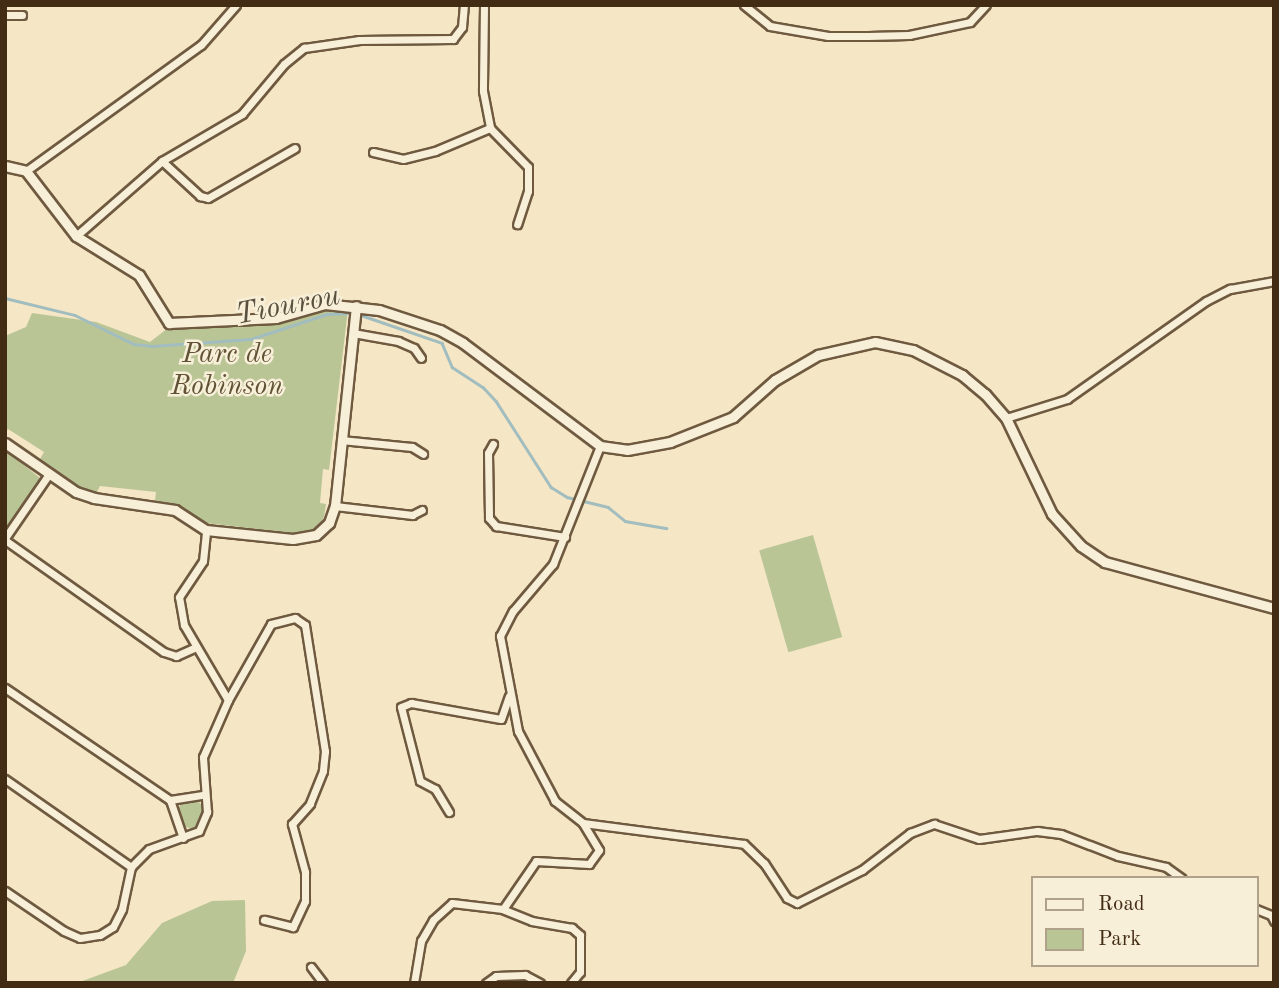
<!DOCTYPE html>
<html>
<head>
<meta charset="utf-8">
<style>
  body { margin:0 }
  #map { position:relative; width:1279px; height:988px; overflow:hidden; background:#f5e6c5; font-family:"Old Standard TT",serif }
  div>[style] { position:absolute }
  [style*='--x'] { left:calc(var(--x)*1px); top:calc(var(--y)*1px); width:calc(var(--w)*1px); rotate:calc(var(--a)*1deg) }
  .green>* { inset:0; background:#bac596; transform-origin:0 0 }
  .round { border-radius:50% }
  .stream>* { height:2.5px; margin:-1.25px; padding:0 1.25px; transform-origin:1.25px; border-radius:1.25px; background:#a1bdbf }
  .roads { filter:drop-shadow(2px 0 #6f5a40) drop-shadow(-2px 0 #6f5a40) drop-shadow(0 2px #6f5a40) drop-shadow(0 -2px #6f5a40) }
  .minor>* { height:7px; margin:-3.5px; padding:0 3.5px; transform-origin:3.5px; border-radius:3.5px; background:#f8efd9 }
  .tertiary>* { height:9px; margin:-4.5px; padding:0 4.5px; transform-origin:4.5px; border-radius:4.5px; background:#f8efd9 }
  span { translate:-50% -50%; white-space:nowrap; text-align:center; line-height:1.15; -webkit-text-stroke:5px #f8efd9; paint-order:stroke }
  .park-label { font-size:28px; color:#605234; font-style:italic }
  .water-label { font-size:30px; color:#5a503e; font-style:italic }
  .frame { position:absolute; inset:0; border:7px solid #422c13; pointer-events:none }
  .legend { position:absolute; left:1031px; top:876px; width:228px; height:91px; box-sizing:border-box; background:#f8efd9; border:2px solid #afa18a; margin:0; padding:9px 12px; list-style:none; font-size:21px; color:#422c13 }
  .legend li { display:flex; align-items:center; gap:14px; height:35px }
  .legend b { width:35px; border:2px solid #afa18a }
</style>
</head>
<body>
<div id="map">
  <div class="green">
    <div style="clip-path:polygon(334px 309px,348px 309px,329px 470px,323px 469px,320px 503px,326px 504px,324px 517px,318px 528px,304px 534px,205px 523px,180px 505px,155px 501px,156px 492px,100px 486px,96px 494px,83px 491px,39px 461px,44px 452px,8px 429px,5px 432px,5px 336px,26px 327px,32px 313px,96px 322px,150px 342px,168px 328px,265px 324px)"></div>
    <div style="clip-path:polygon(5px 450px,40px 478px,5px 530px)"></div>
    <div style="left:813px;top:535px;width:106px;height:56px;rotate:74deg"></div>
    <div class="round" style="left:177px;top:800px;width:28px;height:28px"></div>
    <div style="clip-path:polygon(245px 900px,246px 951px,233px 983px,77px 983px,126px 965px,162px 923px,212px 901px)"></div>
  </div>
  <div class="stream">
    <div style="--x:5;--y:298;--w:72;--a:13.7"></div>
    <div style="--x:75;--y:315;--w:66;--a:26.2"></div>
    <div style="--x:134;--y:344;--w:18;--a:6"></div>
    <div style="--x:152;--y:346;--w:99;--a:-4"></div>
    <div style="--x:251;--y:339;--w:80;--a:-18.2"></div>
    <div style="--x:327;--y:314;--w:25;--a:-2"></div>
    <div style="--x:358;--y:314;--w:89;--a:19"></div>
    <div style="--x:442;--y:343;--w:26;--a:67"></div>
    <div style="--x:452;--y:367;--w:37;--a:33"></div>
    <div style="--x:483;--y:387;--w:19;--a:47"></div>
    <div style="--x:496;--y:401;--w:102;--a:57.4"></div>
    <div style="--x:551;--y:487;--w:19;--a:32"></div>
    <div style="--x:567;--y:497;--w:42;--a:13.7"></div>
    <div style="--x:608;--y:507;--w:22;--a:39"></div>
    <div style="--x:625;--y:521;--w:42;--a:9.7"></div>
  </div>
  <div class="roads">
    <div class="minor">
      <div style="--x:484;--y:5;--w:86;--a:90.7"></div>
      <div style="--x:483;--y:91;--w:38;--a:79"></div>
      <div style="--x:490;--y:128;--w:54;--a:45.7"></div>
      <div style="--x:528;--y:167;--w:24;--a:90"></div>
      <div style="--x:528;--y:191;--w:35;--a:108"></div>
      <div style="--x:744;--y:5;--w:33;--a:39"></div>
      <div style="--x:770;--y:26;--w:59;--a:9.8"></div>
      <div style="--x:828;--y:36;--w:40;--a:0"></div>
      <div style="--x:868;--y:36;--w:41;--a:-1.4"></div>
      <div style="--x:909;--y:35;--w:62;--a:-12"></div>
      <div style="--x:970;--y:22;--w:23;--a:-47"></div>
      <div style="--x:5;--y:15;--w:17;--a:0"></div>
      <div style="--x:373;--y:152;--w:31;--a:13"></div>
      <div style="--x:403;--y:159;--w:33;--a:-14"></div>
      <div style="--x:435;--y:151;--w:60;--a:-22.7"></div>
      <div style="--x:162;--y:161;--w:52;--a:42.6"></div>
      <div style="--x:200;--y:196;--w:8;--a:14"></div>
      <div style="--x:208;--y:198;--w:100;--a:-29.9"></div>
      <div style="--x:26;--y:171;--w:216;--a:-35.8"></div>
      <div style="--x:201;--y:45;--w:53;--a:-48.8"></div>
      <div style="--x:76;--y:236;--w:114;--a:-41.1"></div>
      <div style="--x:162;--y:161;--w:93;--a:-30.4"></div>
      <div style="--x:242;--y:114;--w:65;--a:-50"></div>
      <div style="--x:284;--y:64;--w:26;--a:-39"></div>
      <div style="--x:304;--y:48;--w:56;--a:-8.3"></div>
      <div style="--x:359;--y:40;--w:94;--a:-0.6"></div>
      <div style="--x:453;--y:39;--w:15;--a:-53"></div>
      <div style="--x:462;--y:27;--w:22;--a:-85"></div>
      <div style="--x:353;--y:333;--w:46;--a:10.1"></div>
      <div style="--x:398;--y:341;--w:17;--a:24"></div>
      <div style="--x:414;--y:348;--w:12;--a:55"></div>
      <div style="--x:1006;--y:418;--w:64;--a:-17.3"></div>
      <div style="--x:1067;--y:399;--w:170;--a:-35.2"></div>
      <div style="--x:1206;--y:301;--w:27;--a:-27"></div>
      <div style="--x:1230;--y:289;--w:45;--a:-10.3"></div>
      <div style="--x:341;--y:440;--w:71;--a:5.6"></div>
      <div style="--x:412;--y:447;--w:13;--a:32"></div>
      <div style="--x:493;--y:444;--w:10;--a:119"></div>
      <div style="--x:488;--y:453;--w:65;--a:89.1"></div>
      <div style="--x:489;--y:518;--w:11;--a:49"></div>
      <div style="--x:496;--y:526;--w:70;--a:9.1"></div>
      <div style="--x:335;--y:506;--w:78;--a:6.7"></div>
      <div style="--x:412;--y:515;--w:11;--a:-27"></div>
      <div style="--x:5;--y:538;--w:78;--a:-55.5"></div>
      <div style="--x:5;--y:540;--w:194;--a:35.2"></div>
      <div style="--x:164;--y:652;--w:13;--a:18"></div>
      <div style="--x:176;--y:656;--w:22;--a:-24"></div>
      <div style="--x:5;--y:688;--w:199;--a:34.2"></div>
      <div style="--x:170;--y:800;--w:40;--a:71.1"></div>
      <div style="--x:228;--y:700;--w:87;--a:-60.5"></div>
      <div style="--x:271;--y:624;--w:25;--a:-14"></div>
      <div style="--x:295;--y:618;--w:12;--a:35"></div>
      <div style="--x:305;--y:625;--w:128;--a:81"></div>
      <div style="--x:325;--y:751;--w:20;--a:96"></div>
      <div style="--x:323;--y:771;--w:35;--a:112"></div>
      <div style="--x:310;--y:804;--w:27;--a:132"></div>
      <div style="--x:292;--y:824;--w:50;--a:74.8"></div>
      <div style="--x:305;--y:872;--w:29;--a:90"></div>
      <div style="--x:305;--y:901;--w:29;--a:115"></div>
      <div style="--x:293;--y:927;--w:30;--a:-166"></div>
      <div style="--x:5;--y:779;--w:154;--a:34.9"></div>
      <div style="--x:170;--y:800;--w:33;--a:-9"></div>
      <div style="--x:449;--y:812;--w:27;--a:-121"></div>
      <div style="--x:435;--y:789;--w:17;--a:-152"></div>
      <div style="--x:420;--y:781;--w:76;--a:-104.4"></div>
      <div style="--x:401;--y:707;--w:11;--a:-22"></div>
      <div style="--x:411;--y:703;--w:91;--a:10.1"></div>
      <div style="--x:501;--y:719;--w:24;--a:-71"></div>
      <div style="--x:583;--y:823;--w:162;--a:7.4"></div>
      <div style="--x:744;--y:844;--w:28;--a:44"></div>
      <div style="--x:764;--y:863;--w:42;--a:56.7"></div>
      <div style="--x:787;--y:898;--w:11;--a:27"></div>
      <div style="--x:797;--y:903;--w:73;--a:-26.9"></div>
      <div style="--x:862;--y:870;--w:61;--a:-37.6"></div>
      <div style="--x:910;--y:833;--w:26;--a:-21"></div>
      <div style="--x:934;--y:824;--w:47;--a:18.4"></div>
      <div style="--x:979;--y:839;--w:59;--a:-7.9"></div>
      <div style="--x:1037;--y:831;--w:24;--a:7"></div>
      <div style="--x:1061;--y:834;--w:61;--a:21.1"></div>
      <div style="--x:1118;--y:856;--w:49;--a:12.9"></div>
      <div style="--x:1166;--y:867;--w:19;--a:36"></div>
      <div style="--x:5;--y:891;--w:71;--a:34.1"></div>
      <div style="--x:64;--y:931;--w:17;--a:24"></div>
      <div style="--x:80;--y:938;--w:20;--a:-9"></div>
      <div style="--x:100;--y:935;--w:15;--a:-32"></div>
      <div style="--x:113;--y:927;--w:20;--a:-63"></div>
      <div style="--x:122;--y:909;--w:43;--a:-77.9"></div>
      <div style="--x:131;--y:867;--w:25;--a:-45"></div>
      <div style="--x:149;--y:849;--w:53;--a:-19.8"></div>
      <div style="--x:199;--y:831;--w:21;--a:-67"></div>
      <div style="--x:207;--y:812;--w:55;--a:-94.2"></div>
      <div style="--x:203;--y:757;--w:62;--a:-66.3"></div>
      <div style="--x:228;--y:700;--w:87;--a:-120.4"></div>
      <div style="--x:184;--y:625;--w:28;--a:-100"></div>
      <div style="--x:179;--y:597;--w:43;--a:-56.3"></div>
      <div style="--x:203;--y:561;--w:31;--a:-84"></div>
      <div style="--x:1256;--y:909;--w:16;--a:22"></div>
      <div style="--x:1271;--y:915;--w:7;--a:63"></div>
      <div style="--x:311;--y:967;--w:20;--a:53"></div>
      <div style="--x:414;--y:983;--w:43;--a:-80.5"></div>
      <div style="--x:421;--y:941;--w:24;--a:-60"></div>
      <div style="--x:433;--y:920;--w:25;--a:-42"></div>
      <div style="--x:452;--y:903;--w:51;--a:6.7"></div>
      <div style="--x:486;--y:983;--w:12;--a:-35"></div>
      <div style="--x:496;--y:976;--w:29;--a:-2"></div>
      <div style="--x:525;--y:975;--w:17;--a:28"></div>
      <div style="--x:571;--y:983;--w:14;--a:-51"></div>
      <div style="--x:580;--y:972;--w:37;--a:-90"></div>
      <div style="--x:580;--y:935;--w:11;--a:-139"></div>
      <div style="--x:572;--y:928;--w:41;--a:-170.1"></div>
      <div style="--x:532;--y:921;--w:31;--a:-158"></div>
      <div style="--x:503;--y:909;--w:58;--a:-55.5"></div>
      <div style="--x:536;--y:861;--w:53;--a:3.2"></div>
      <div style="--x:589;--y:864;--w:17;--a:-54"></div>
      <div style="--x:599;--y:850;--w:31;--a:-121"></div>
      <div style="--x:583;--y:823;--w:36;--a:-142"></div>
      <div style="--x:555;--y:801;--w:79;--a:-117.9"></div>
      <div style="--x:518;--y:731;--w:97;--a:-100.7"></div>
      <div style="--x:500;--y:636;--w:28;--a:-63"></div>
      <div style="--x:513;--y:611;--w:62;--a:-49.6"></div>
      <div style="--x:553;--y:564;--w:127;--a:-68.3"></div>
    </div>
    <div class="tertiary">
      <div style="--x:5;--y:166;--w:22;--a:13"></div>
      <div style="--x:26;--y:171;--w:82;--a:52.4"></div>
      <div style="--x:76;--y:236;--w:74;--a:31.8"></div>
      <div style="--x:139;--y:275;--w:57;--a:58"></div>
      <div style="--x:169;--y:323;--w:107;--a:-2.7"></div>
      <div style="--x:276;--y:318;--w:51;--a:-15.9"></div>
      <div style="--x:325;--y:304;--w:54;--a:6.3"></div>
      <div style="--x:379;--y:310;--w:64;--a:18.2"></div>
      <div style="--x:440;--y:330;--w:26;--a:29"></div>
      <div style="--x:463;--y:343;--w:171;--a:36.9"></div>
      <div style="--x:600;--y:446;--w:27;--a:8"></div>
      <div style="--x:627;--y:450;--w:44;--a:-10.5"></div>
      <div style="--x:670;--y:442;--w:68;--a:-21.6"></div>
      <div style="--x:733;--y:417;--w:56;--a:-41.4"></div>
      <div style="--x:775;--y:380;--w:50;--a:-30.2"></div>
      <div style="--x:818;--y:355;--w:58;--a:-12.8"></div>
      <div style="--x:875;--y:342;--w:39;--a:12"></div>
      <div style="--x:913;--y:350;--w:55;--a:27"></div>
      <div style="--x:962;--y:375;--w:30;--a:40"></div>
      <div style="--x:985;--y:394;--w:32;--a:49"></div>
      <div style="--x:1006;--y:418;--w:106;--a:64.4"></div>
      <div style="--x:1052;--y:514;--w:43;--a:47.8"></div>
      <div style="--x:1081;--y:546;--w:29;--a:34"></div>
      <div style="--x:1105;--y:562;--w:175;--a:15.2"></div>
      <div style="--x:5;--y:443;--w:86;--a:34.6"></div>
      <div style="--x:76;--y:492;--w:19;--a:18"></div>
      <div style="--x:94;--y:498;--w:82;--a:8.4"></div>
      <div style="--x:175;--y:510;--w:37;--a:33"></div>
      <div style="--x:206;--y:530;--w:87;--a:5.9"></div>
      <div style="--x:293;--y:539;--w:23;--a:-10"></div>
      <div style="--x:316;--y:535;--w:18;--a:-43"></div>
      <div style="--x:329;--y:523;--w:18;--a:-71"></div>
      <div style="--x:335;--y:506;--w:201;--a:-84"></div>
    </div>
  </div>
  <div class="park-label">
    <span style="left:227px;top:371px">Parc de<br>Robinson</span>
  </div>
  <div class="water-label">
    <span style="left:288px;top:306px;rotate:-11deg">Tiourou</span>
  </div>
  <div class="frame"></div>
  <ul class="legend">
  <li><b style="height:9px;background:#f8efd9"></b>Road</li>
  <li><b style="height:19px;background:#bac596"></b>Park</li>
  </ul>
</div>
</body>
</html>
